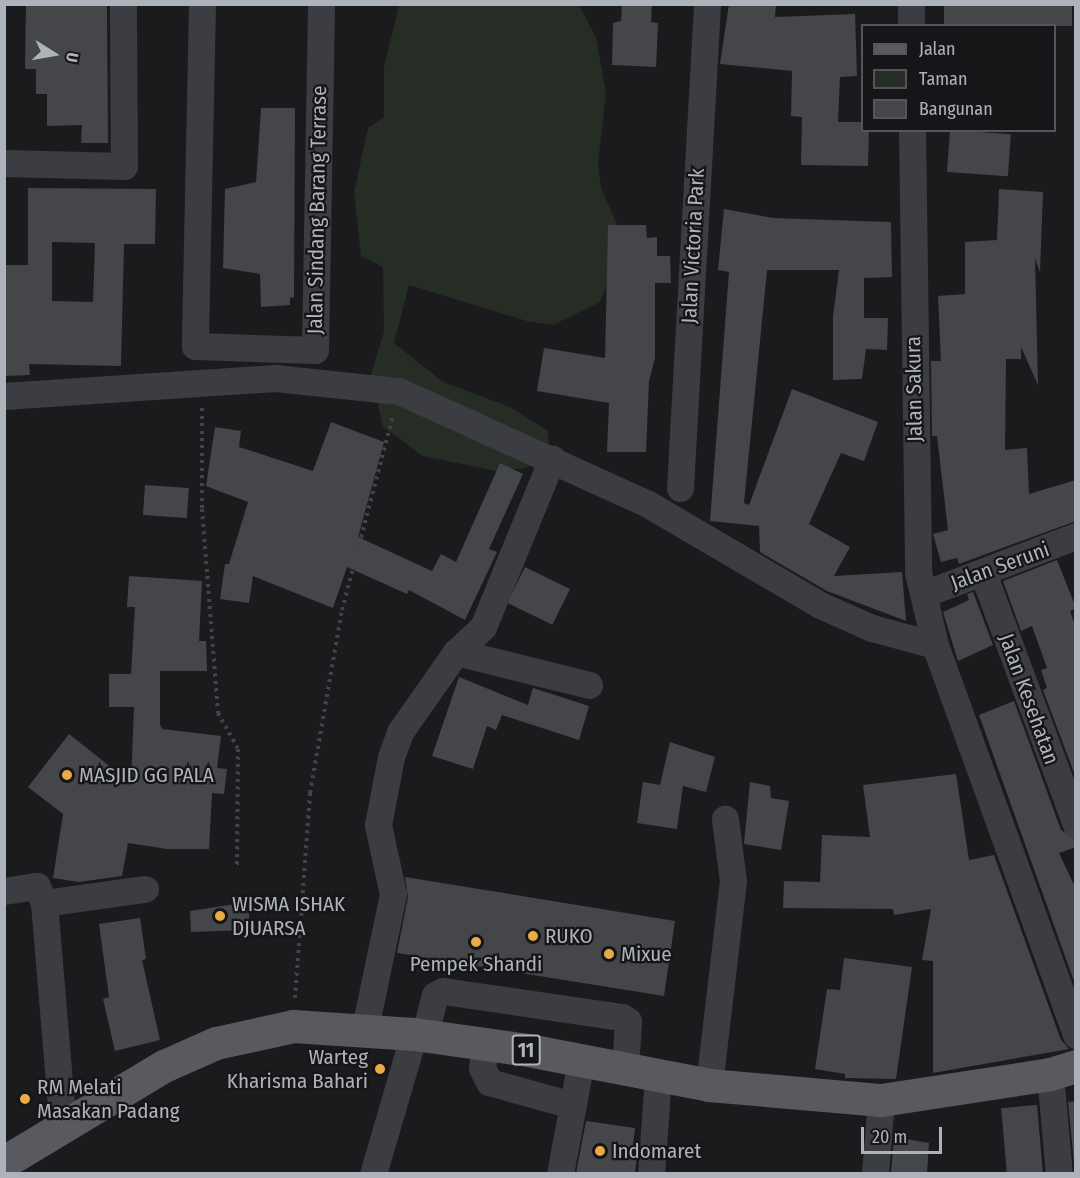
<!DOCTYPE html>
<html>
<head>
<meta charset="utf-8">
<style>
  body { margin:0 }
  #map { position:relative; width:1080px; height:1178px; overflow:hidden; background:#1b1b1d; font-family:"Fira Sans Condensed",sans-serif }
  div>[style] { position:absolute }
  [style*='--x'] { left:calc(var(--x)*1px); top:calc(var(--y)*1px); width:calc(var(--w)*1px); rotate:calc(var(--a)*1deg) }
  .green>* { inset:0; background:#252d25 }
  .building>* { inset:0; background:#45464a; transform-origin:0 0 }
  .path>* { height:4px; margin-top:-2px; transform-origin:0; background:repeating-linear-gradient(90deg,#424449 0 3px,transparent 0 7.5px) }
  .minor>* { height:27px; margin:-13.5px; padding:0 13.5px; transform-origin:13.5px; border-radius:13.5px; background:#3c3d42 }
  .major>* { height:33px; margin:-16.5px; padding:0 16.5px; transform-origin:16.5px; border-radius:16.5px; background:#585a60 }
  .dots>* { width:16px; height:16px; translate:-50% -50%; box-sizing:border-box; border:3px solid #161618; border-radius:50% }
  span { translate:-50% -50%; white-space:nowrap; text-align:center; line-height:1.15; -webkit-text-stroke:4.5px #161618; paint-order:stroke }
  .shield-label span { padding:2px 4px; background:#161618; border:2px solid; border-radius:4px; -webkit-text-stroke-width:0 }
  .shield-label { font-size:20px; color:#aeb3bb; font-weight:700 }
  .street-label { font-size:21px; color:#aeb3bb }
  .poi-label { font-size:21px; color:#aeb3bb }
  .left { translate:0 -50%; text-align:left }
  .right { translate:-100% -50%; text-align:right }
  .frame { position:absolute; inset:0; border:6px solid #aeb3bb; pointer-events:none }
  .legend { position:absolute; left:861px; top:24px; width:195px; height:108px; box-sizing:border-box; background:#161618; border:2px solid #535559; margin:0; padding:8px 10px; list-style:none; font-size:18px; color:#aeb3bb }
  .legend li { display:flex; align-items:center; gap:12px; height:30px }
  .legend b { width:30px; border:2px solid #535559 }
  .north { position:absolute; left:24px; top:24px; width:60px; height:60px; -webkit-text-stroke:4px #161618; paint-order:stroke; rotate:101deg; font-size:16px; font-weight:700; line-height:24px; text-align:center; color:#aeb3bb }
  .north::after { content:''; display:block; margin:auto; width:21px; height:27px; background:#aeb3bb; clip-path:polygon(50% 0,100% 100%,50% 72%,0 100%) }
  .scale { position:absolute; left:861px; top:1127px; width:81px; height:27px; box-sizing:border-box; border:3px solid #aeb3bb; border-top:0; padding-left:8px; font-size:18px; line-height:21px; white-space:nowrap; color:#aeb3bb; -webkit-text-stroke:4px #161618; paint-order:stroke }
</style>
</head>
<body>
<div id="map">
  <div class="green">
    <div style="clip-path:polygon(399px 5px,579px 5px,596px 38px,606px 92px,598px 164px,601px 188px,619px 229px,619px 254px,600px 302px,553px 325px,530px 322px,409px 285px,394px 343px,443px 382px,510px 407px,548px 431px,549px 455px,528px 467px,501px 472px,423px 456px,383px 427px,371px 374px,384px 332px,383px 267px,361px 256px,354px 193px,368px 128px,384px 117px,384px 67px)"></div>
  </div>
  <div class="building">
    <div style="clip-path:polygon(26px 4px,107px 4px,108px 143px,81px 143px,82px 125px,47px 126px,47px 94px,36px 94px,36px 69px,25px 69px)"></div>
    <div style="clip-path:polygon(622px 4px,652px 4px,651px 22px,658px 23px,656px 67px,612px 65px,613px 23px,621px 21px)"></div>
    <div style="clip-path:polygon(729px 4px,776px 4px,775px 17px,855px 14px,857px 76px,840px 77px,838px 122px,862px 122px,862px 130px,869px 130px,868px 166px,801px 165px,802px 117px,791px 116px,792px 71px,720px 64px)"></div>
    <div style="left:944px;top:4px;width:128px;height:22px"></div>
    <div style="clip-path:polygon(261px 108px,295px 108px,294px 297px,290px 298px,290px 305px,261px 307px,260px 274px,223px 268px,225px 189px,256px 182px)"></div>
    <div style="left:950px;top:130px;width:61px;height:42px;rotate:4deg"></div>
    <div style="clip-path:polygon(evenodd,28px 188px,156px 189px,155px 244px,124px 244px,121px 366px,29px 364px,30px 375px,4px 376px,4px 265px,28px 265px,28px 188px,52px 242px,95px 243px,93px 302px,52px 301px,52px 242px)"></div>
    <div style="clip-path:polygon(999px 189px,1043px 192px,1040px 272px,1035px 258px,1038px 385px,1021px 347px,1021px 359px,1006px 359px,1005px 450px,1027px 448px,1029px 494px,1076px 480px,1076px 521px,959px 564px,957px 558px,941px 562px,933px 534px,948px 530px,937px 436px,932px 436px,931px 361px,941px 361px,938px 296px,965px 294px,965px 242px,997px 240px)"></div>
    <div style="clip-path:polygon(724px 209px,773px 218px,891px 222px,892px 277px,864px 278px,864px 318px,888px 318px,887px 350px,866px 349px,862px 379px,833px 380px,833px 317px,839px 270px,767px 270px,744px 503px,749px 505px,792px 389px,878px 422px,864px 461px,841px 453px,809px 524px,850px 547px,834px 576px,902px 572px,906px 621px,827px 591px,760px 552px,759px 526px,710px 521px,729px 272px,718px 270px)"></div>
    <div style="clip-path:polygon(608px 225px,646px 225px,647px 238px,657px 237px,657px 256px,670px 256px,671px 283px,655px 283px,655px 358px,649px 381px,646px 452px,607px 452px,609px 403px,537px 391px,544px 348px,605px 358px)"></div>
    <div style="clip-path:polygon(331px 422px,384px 442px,358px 537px,432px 571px,441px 554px,456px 562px,500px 463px,523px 474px,489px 549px,497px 552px,465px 620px,409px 590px,407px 594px,347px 567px,333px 608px,253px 576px,249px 603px,220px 599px,225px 564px,229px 564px,248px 502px,206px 486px,215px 427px,241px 431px,239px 447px,313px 471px)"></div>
    <div style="left:145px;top:485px;width:44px;height:30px;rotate:4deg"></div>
    <div style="clip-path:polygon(1057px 560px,1076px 608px,1070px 611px,1076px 628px,1076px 778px,1043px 690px,1047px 688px,1041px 670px,1047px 668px,1032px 626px,1021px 631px,1003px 581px)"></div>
    <div style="left:525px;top:567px;width:50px;height:40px;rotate:26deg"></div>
    <div style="clip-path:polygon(129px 576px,202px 581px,199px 641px,206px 641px,207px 671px,160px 671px,160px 724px,162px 729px,221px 736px,217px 768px,227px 769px,224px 794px,212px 793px,209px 849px,167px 849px,128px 843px,122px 876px,79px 882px,53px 878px,63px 814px,28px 787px,69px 734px,131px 783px,134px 707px,109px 707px,109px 674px,131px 674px,135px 607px,127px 607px)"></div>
    <div style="clip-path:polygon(973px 592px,993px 645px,958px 661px,943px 612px,969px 600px,967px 594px)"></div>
    <div style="clip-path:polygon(459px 677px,528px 705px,533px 688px,589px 706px,579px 740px,502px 715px,496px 730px,487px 726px,473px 769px,432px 756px)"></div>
    <div style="clip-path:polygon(1014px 701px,1061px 830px,1076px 840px,1076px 847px,1059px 853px,1076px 889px,1076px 987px,979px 715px)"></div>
    <div style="clip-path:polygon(670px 742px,715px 757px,706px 792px,683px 786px,677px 829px,637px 823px,643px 782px,660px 785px)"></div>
    <div style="clip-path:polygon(956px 774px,969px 860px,994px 855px,1061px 1040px,1069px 1049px,933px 1073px,933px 961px,922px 960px,931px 909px,894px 915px,893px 909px,783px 908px,784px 881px,820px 882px,822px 835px,870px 837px,863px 785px)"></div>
    <div style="clip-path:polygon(750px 782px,770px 786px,771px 798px,789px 801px,781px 850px,744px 844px)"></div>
    <div style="clip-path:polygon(405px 877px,675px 921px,664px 996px,397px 953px,408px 897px)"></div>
    <div style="clip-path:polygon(249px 902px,249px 930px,191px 932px,190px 911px)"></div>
    <div style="clip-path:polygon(140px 918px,146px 959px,142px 960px,160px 1040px,115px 1051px,103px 999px,109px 997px,99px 924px)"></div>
    <div style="clip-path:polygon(844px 958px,912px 967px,896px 1079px,845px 1078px,845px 1074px,815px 1069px,827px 989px,840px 990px)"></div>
    <div style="clip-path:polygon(1076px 1101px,1076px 1173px,1075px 1173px,1068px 1102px)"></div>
    <div style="left:1037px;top:1105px;width:68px;height:36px;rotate:85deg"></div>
    <div style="clip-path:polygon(586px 1121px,635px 1128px,632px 1154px,637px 1156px,635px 1173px,576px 1173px)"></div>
    <div style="clip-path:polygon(894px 1137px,929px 1143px,927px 1173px,891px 1173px)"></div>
  </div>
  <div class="path">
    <div style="--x:202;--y:408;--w:101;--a:90"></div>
    <div style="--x:202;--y:509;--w:205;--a:85.5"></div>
    <div style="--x:218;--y:713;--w:41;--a:60.9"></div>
    <div style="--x:238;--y:749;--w:117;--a:90.5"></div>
    <div style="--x:295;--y:998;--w:206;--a:-85.8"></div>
    <div style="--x:310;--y:793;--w:186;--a:-80.1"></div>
    <div style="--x:342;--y:610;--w:202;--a:-75.3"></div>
  </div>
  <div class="minor">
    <div style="--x:202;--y:4;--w:342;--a:91.2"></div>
    <div style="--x:195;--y:346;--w:120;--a:1.9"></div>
    <div style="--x:315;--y:350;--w:346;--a:-89"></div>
    <div style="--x:911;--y:4;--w:22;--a:90"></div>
    <div style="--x:912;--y:130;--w:442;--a:89.2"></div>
    <div style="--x:918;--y:572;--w:75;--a:76.9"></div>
    <div style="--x:935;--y:645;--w:415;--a:70.1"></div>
    <div style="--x:4;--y:163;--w:120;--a:1.4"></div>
    <div style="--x:124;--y:166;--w:162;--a:-90.4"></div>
    <div style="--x:4;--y:396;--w:272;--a:-3.8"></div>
    <div style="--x:275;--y:378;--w:125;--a:6"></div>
    <div style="--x:399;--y:391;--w:273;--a:24.4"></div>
    <div style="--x:648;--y:504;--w:199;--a:30.4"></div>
    <div style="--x:820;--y:605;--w:57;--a:23.9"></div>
    <div style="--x:872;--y:628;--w:65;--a:15.1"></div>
    <div style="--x:680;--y:488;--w:485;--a:-86.8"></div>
    <div style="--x:983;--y:573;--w:269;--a:69.7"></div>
    <div style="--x:924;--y:594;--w:163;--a:-20.9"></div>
    <div style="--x:456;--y:652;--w:137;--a:13.9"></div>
    <div style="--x:4;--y:891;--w:33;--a:-9"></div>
    <div style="--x:37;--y:886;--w:18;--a:68"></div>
    <div style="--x:44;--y:903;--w:226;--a:85.2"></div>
    <div style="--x:44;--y:903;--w:102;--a:-7.9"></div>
    <div style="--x:365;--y:1028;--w:137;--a:-78.2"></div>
    <div style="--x:393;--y:894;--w:71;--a:-102.3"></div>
    <div style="--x:378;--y:825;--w:69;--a:-79.2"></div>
    <div style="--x:391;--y:757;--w:27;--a:-70"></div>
    <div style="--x:400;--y:732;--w:98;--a:-55"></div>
    <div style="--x:456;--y:652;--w:37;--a:-43"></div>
    <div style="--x:483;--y:627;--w:182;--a:-67.7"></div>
    <div style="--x:424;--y:1036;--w:42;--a:-75"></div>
    <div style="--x:435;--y:995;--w:9;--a:-27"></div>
    <div style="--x:443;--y:991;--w:181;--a:8.3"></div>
    <div style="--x:622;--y:1017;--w:7;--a:34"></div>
    <div style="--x:628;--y:1021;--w:49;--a:93.5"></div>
    <div style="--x:485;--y:1044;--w:24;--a:97"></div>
    <div style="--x:482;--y:1068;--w:16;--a:63"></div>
    <div style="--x:489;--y:1082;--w:86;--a:15.5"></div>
    <div style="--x:1050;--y:1074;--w:100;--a:84.9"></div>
    <div style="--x:709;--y:1085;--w:205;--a:-83.3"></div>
    <div style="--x:733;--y:881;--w:63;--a:-97.4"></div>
    <div style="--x:373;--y:1174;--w:146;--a:-73.7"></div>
    <div style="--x:560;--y:1174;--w:115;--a:-79.5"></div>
    <div style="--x:651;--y:1174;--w:97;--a:-85.9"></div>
    <div style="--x:875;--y:1174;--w:74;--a:-85.4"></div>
  </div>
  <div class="major">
    <div style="--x:4;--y:1162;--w:187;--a:-31"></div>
    <div style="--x:164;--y:1066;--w:57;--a:-23.9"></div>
    <div style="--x:216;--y:1043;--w:79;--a:-12.4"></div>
    <div style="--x:293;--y:1026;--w:121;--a:3.8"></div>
    <div style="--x:414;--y:1034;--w:115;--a:8"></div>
    <div style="--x:528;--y:1050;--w:184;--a:10.9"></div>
    <div style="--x:709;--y:1085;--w:173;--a:5"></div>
    <div style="--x:881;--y:1100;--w:171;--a:-8.7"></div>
    <div style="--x:1050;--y:1074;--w:27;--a:-17"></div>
  </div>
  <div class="dots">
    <div style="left:67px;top:775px;background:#e9ab46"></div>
    <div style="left:220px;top:916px;background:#e9ab46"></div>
    <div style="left:533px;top:936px;background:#e9ab46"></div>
    <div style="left:476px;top:942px;background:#e9ab46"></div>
    <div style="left:609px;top:954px;background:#e9ab46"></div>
    <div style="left:380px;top:1069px;background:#e9ab46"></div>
    <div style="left:25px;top:1099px;background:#e9ab46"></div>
    <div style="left:600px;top:1151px;background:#e9ab46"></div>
  </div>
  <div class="shield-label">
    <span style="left:526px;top:1050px">11</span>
  </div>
  <div class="street-label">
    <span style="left:317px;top:210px;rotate:-89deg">Jalan Sindang Barang Terrase</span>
    <span style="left:693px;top:246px;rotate:-87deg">Jalan Victoria Park</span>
    <span style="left:914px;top:389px;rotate:-91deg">Jalan Sakura</span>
    <span style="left:1000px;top:566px;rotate:-20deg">Jalan Seruni</span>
    <span style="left:1029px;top:699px;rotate:70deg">Jalan Kesehatan</span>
  </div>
  <div class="poi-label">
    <span class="left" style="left:79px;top:775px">MASJID GG PALA</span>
    <span class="left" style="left:232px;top:916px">WISMA ISHAK<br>DJUARSA</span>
    <span class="left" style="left:545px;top:936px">RUKO</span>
    <span class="left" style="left:621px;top:954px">Mixue</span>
    <span style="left:476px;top:964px">Pempek Shandi</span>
    <span class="right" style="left:368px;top:1069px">Warteg<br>Kharisma Bahari</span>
    <span class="left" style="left:37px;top:1099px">RM Melati<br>Masakan Padang</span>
    <span class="left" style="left:612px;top:1151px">Indomaret</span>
  </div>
  <div class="frame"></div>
  <ul class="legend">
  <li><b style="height:8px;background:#585a60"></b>Jalan</li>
  <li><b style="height:16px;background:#252d25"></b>Taman</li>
  <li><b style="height:16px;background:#45464a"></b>Bangunan</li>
  </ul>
  <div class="north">U</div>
  <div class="scale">20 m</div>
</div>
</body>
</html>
